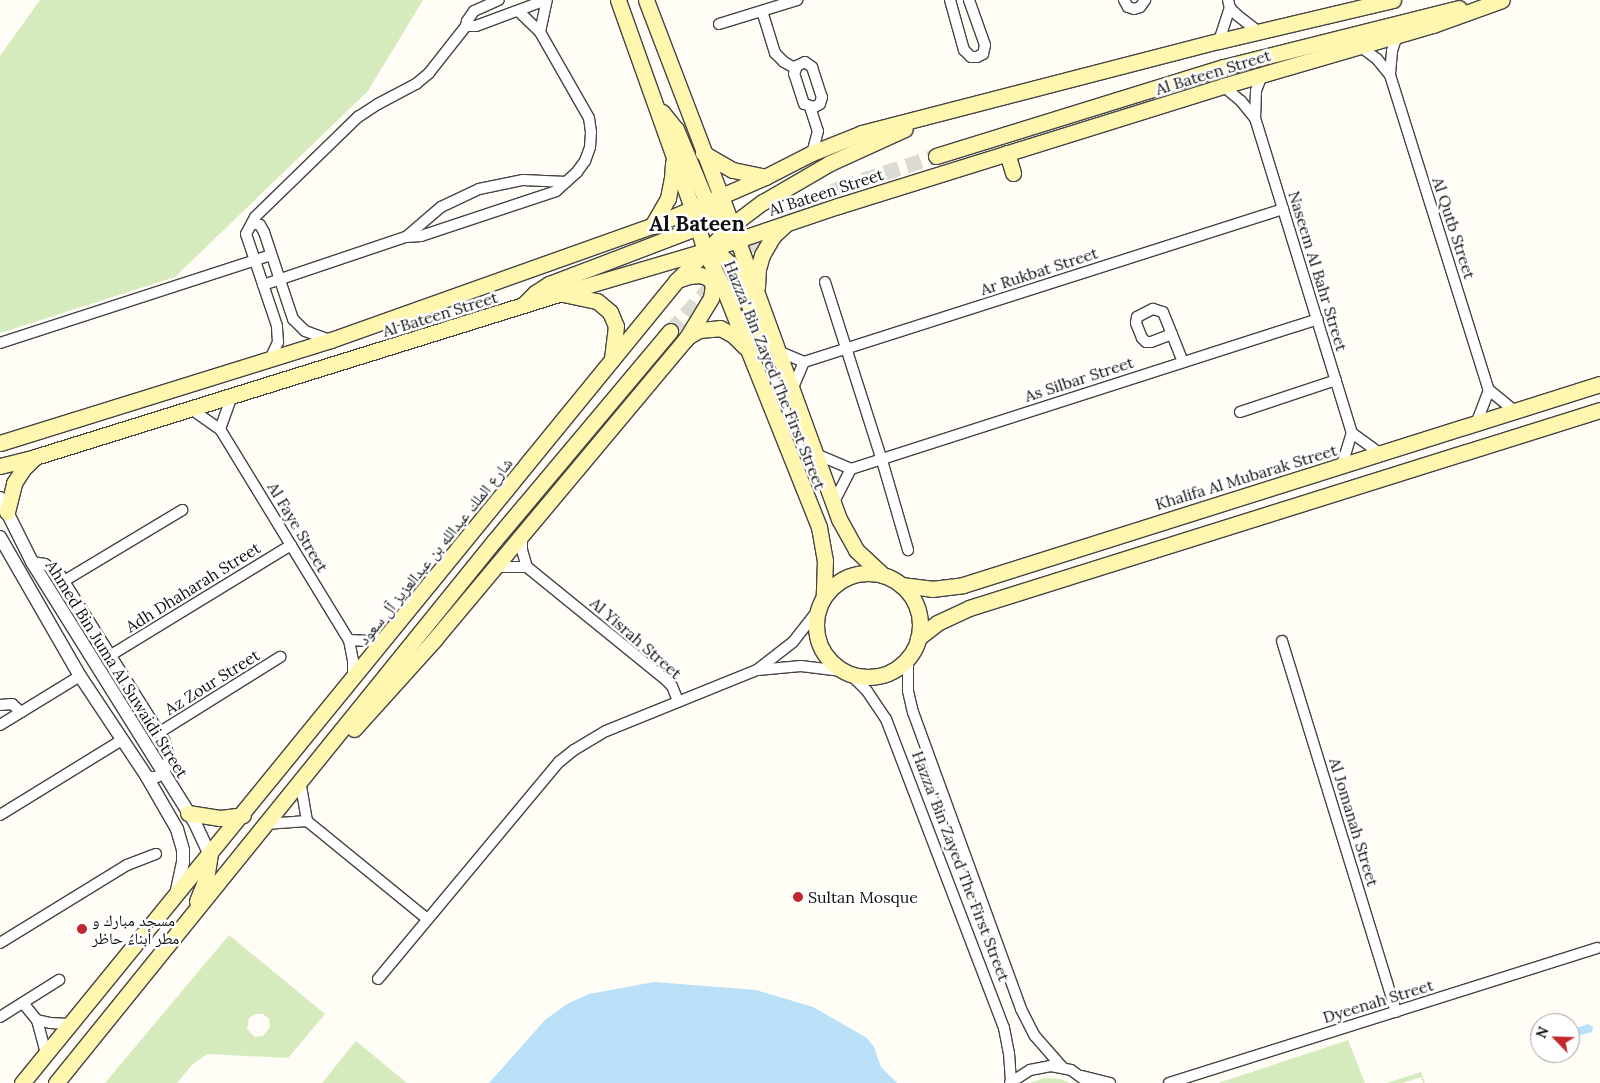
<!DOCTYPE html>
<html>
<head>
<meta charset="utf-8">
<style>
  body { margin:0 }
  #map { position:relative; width:1600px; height:1083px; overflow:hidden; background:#fffdf5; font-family:Lora,"Noto Naskh Arabic",serif }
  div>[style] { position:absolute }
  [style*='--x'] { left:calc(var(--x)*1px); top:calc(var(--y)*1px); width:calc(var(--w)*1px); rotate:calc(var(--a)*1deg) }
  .green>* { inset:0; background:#d5ebbd }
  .water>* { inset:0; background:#b9e0f7 }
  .secondary-tunnel>* { height:15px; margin-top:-7.5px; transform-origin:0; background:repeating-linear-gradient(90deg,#dbdad3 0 15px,transparent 0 23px) }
  .roads { filter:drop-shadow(1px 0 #444) drop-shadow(-1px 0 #444) drop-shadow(0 1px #444) drop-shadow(0 -1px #444) }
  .minor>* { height:10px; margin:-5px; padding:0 5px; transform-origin:5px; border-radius:5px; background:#fff }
  .tertiary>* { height:12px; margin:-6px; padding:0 6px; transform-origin:6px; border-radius:6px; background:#fff }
  .secondary>* { height:15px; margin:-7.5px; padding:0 7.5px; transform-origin:7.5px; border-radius:7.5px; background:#fff6b0 }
  .secondary>.ring { margin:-7.5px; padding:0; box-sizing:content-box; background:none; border:15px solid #fff6b0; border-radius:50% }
  .dots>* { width:14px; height:14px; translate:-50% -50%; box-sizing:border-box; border:2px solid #fff; border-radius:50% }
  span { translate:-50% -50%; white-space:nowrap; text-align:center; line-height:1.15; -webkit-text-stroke:5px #fff; paint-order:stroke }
  .street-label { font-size:16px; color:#111 }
  .poi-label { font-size:16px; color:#111 }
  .left { translate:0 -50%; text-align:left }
  .district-label { font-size:21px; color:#111; font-weight:700 }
  .north { position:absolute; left:1530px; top:1013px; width:50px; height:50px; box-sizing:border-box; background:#fff; border:1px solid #a0a0a0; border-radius:50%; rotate:294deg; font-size:14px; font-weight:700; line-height:20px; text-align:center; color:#111 }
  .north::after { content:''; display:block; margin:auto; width:18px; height:22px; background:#c4262e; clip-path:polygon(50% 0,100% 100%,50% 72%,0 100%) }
</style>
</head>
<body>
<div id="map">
  <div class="green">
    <div style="clip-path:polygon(40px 0,423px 0,368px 91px,175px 277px,0 333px,0 56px)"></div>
    <div style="clip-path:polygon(evenodd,229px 935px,325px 1014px,288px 1058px,207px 1054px,192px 1065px,177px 1083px,105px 1083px,229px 935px,255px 1014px,263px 1014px,269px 1019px,270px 1027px,263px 1036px,255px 1037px,247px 1029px,249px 1018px,255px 1014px)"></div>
    <div style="clip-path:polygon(1348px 1040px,1365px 1083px,1218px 1083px)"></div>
    <div style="clip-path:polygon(356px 1041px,407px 1083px,322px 1083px)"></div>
    <div style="clip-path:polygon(1421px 1072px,1425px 1083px,1423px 1083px,1421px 1077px,1402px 1083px,1387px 1083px)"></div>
    <div style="clip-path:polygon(1045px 1078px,1060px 1079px,1070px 1083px,1029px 1083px)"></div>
  </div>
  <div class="water">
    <div style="clip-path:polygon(654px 982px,756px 990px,813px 1007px,867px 1038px,874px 1047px,881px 1067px,897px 1083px,489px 1083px,545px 1020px,567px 1004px,589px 994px)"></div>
    <div style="clip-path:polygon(1588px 1024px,1593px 1027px,1592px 1032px,1570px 1038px,1570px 1030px)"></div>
  </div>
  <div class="secondary-tunnel">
    <div style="--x:670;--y:331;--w:114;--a:-47.5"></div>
    <div style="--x:747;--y:247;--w:55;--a:-36.9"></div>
    <div style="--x:791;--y:214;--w:57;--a:-28.4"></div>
    <div style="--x:841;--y:187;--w:100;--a:-18.1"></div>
  </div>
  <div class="roads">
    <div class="minor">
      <div style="--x:950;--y:0;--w:52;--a:74.4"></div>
      <div style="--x:964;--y:50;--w:10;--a:45"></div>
      <div style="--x:971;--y:57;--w:6;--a:0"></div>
      <div style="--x:977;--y:57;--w:7;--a:-27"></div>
      <div style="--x:983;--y:54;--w:9;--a:-77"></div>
      <div style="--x:985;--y:45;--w:48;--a:-109.6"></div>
      <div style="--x:1124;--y:0;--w:8;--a:60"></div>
      <div style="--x:1128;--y:7;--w:6;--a:18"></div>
      <div style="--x:1134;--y:9;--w:6;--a:-18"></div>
      <div style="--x:1140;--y:7;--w:9;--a:-54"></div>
      <div style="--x:1228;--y:0;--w:8;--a:76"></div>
      <div style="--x:1230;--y:8;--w:10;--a:45"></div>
      <div style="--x:1237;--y:15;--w:28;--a:38"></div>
      <div style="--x:762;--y:11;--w:44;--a:72.8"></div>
      <div style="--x:775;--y:53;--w:13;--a:45"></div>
      <div style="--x:784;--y:62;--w:13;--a:29"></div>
      <div style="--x:719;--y:24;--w:82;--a:-17.1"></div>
      <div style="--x:466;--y:26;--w:10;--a:0"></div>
      <div style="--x:476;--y:26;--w:75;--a:-20.4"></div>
      <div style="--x:540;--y:32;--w:33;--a:-78"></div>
      <div style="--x:1219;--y:41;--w:35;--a:-72"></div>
      <div style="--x:1361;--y:47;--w:20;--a:37"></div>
      <div style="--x:1377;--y:59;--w:21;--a:51"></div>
      <div style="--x:1390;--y:75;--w:330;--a:72.6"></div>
      <div style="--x:1489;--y:390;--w:33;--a:39"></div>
      <div style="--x:805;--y:62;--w:9;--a:36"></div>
      <div style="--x:812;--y:67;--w:32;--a:72"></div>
      <div style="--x:822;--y:97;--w:7;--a:106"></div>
      <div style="--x:820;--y:104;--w:7;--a:153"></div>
      <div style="--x:814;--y:107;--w:10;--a:-163"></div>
      <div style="--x:804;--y:104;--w:32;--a:-108"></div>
      <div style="--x:794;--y:74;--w:9;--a:-69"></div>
      <div style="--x:797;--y:66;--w:9;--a:-27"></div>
      <div style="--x:1390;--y:74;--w:23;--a:-85"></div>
      <div style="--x:1392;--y:51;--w:16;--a:-72"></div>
      <div style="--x:1262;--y:75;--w:17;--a:111"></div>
      <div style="--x:1256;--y:91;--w:27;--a:92"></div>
      <div style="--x:1255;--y:118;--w:95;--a:72.9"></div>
      <div style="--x:1283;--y:209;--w:234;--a:72.9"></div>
      <div style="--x:1352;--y:433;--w:34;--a:36"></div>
      <div style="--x:1223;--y:86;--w:23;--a:40"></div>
      <div style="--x:1241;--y:101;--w:21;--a:51"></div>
      <div style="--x:810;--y:107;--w:25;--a:72"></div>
      <div style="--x:818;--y:131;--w:23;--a:105"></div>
      <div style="--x:252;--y:223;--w:8;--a:14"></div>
      <div style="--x:260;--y:225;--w:8;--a:60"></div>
      <div style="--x:264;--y:232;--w:92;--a:71.6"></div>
      <div style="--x:293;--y:319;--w:17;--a:45"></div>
      <div style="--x:305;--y:331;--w:27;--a:20"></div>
      <div style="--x:406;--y:237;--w:46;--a:-40.6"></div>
      <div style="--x:441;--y:207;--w:42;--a:-25.3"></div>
      <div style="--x:479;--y:189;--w:45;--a:-11.6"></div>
      <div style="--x:523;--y:180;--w:43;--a:2.7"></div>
      <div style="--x:825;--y:282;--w:184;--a:72.3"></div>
      <div style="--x:881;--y:457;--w:97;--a:73.8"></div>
      <div style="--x:263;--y:285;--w:151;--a:-18.6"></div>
      <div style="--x:406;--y:237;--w:15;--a:-4"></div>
      <div style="--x:421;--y:236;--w:142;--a:-18.4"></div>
      <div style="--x:556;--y:191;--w:28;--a:-42"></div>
      <div style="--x:577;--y:172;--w:14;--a:-54"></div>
      <div style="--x:585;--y:161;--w:15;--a:-70"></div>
      <div style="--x:590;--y:147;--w:15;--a:-86"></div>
      <div style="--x:591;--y:132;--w:14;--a:-98"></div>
      <div style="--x:589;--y:118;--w:99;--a:-119.7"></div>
      <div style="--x:540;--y:32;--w:30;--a:-136"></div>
      <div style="--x:1172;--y:334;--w:22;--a:159"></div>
      <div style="--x:1151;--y:342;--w:5;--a:180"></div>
      <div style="--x:1146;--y:342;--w:6;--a:-135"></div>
      <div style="--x:1142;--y:338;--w:16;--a:-112"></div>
      <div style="--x:1136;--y:323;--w:6;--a:-81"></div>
      <div style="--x:1137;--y:317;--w:18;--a:-27"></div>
      <div style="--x:1153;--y:309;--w:10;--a:17"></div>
      <div style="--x:1163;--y:312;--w:54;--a:68.2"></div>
      <div style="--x:0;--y:343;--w:285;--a:-18"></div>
      <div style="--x:778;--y:351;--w:28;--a:23"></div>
      <div style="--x:804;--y:362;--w:503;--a:-17.71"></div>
      <div style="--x:271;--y:357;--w:17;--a:-65"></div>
      <div style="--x:278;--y:342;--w:16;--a:-94"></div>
      <div style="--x:277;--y:326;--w:97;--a:-108.6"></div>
      <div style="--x:246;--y:234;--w:19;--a:-62"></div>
      <div style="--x:255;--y:217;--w:144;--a:-44.2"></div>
      <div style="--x:358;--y:117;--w:24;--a:-33"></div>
      <div style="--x:378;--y:104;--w:43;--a:-27.8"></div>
      <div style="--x:416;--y:84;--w:17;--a:-40"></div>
      <div style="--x:429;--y:73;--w:60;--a:-51.8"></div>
      <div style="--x:466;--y:26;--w:5;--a:-79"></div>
      <div style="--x:467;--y:21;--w:12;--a:-55"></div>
      <div style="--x:474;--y:11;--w:27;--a:-24"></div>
      <div style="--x:792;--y:390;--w:30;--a:-67"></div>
      <div style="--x:191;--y:409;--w:35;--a:35"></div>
      <div style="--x:220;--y:429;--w:247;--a:58.6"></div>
      <div style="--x:349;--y:640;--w:21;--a:79"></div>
      <div style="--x:353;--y:661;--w:15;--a:90"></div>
      <div style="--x:1240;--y:412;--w:101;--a:-18.4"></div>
      <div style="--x:1476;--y:424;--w:36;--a:-69"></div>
      <div style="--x:220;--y:429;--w:35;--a:-70"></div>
      <div style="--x:816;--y:454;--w:38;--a:23"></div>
      <div style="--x:851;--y:469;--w:490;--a:-17.8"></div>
      <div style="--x:1342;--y:465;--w:34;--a:-73"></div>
      <div style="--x:833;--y:504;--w:39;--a:-63"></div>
      <div style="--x:522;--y:533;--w:17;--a:90"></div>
      <div style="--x:522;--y:550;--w:18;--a:74"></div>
      <div style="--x:527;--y:567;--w:179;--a:39.1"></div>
      <div style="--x:666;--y:680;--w:8;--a:45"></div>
      <div style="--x:672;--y:686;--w:16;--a:68"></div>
      <div style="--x:32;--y:562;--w:13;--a:9"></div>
      <div style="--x:45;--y:564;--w:19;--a:36"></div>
      <div style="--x:60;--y:575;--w:197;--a:57.8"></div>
      <div style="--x:165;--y:742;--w:16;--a:76"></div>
      <div style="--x:169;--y:758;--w:10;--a:107"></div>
      <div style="--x:166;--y:768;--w:13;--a:135"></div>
      <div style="--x:157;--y:777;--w:10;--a:180"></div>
      <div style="--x:495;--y:567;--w:32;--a:0"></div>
      <div style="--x:64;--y:581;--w:138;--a:-31"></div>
      <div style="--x:349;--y:640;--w:20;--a:3"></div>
      <div style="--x:369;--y:641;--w:17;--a:-13"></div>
      <div style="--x:1282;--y:641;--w:388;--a:72.9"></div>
      <div style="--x:111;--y:655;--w:211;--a:-31.4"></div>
      <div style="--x:908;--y:659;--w:32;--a:90"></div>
      <div style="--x:908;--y:691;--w:22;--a:77"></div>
      <div style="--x:913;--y:712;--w:316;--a:70"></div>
      <div style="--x:1021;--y:1009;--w:30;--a:63"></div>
      <div style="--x:1035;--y:1036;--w:41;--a:48.9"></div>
      <div style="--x:758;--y:670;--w:43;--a:-5.3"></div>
      <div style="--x:801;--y:666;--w:41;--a:7"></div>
      <div style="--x:851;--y:675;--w:23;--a:45"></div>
      <div style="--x:867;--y:691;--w:34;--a:56"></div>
      <div style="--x:886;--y:719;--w:331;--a:69.1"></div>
      <div style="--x:1004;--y:1028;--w:25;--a:79"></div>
      <div style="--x:1009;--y:1053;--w:29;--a:86"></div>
      <div style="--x:0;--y:705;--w:12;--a:-5"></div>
      <div style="--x:12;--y:704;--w:12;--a:42"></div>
      <div style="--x:0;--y:725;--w:94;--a:-31.5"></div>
      <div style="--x:160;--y:732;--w:142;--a:-32"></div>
      <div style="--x:300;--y:780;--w:42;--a:80.3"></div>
      <div style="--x:307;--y:821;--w:155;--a:39.2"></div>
      <div style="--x:0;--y:815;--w:143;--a:-31.6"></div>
      <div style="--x:266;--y:824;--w:41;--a:-4.2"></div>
      <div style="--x:0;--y:943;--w:149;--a:-31.6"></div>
      <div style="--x:127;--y:865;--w:31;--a:-21"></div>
      <div style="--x:378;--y:979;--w:283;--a:-50.2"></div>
      <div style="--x:559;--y:762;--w:19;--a:-39"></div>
      <div style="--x:574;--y:750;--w:37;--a:-31"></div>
      <div style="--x:606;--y:731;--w:163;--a:-22"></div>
      <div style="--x:757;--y:670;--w:46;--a:-37.9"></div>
      <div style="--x:793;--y:642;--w:39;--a:-52"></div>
      <div style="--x:23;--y:1003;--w:22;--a:51"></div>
      <div style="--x:37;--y:1020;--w:35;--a:75"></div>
      <div style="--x:0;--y:1017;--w:70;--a:-32.1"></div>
      <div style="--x:37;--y:1020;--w:13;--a:13"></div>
      <div style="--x:50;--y:1023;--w:20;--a:3"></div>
      <div style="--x:1082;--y:1076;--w:29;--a:14"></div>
      <div style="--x:1010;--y:1083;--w:24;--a:-33"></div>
      <div style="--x:1030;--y:1070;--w:21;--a:-11"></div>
      <div style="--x:1051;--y:1066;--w:20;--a:11"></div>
      <div style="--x:1071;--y:1070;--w:22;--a:36"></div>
      <div style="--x:1169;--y:1083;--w:449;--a:-17.5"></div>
    </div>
    <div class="tertiary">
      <div style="--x:0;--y:498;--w:72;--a:63.4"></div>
      <div style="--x:32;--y:562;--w:308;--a:58"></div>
      <div style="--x:195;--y:823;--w:35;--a:65"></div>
      <div style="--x:0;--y:537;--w:160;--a:60.1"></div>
      <div style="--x:80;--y:676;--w:121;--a:56.4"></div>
      <div style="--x:147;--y:777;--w:60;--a:60"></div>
      <div style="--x:177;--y:829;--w:22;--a:74"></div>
      <div style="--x:183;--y:850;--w:12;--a:90"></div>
      <div style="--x:183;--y:862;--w:30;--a:102"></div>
    </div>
    <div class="secondary">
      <div style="--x:618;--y:0;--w:221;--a:70.4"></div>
      <div style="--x:692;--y:208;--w:45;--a:73.2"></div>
      <div style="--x:705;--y:251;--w:46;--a:64"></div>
      <div style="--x:725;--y:292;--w:253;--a:68.2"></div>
      <div style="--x:819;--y:527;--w:34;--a:80"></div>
      <div style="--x:825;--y:560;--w:36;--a:92"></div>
      <div style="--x:646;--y:0;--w:241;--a:69.1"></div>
      <div style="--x:732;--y:225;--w:313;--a:70"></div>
      <div style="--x:839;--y:519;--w:35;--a:61"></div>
      <div style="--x:856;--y:550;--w:37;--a:43"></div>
      <div style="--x:662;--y:112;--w:22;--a:51"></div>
      <div style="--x:676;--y:129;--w:80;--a:67.3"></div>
      <div style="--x:707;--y:203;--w:33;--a:57"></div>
      <div style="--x:703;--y:153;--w:34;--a:30"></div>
      <div style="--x:733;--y:170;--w:33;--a:12"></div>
      <div style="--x:1007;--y:153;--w:21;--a:73"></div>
      <div style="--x:936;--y:156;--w:301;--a:-17.2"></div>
      <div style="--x:1224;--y:67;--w:242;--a:-14.1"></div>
      <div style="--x:652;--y:226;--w:32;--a:-60"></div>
      <div style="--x:668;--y:198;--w:20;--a:-79"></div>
      <div style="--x:672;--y:178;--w:16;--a:-86"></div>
      <div style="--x:705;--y:251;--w:16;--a:15"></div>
      <div style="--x:720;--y:255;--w:18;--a:41"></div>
      <div style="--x:734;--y:267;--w:66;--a:68.5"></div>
      <div style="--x:758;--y:328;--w:19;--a:55"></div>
      <div style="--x:757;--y:287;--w:18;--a:-87"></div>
      <div style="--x:758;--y:269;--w:15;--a:-74"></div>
      <div style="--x:762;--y:255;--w:22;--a:-60"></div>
      <div style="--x:773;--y:236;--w:18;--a:-43"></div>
      <div style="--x:563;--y:294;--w:35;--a:12"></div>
      <div style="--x:597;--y:301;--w:17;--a:40"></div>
      <div style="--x:610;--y:312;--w:15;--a:67"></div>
      <div style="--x:616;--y:326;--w:34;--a:97"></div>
      <div style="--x:524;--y:304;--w:16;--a:-45"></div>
      <div style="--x:535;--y:293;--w:17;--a:-33"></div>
      <div style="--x:549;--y:284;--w:160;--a:-20.9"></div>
      <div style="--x:698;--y:227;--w:21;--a:-49"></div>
      <div style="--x:712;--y:211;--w:17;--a:-59"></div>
      <div style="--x:687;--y:337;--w:14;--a:-30"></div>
      <div style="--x:699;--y:330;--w:21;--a:-5"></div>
      <div style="--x:720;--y:328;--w:15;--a:28"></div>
      <div style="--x:733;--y:335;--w:17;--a:45"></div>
      <div style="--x:0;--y:443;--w:347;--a:-17.3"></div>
      <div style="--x:331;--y:340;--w:341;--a:-19.6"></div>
      <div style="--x:652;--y:226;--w:123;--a:-23.4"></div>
      <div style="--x:765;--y:177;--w:53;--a:-27.1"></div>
      <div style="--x:812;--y:153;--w:54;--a:-21.8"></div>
      <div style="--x:862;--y:133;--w:369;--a:-14.5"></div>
      <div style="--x:1219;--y:41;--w:179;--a:-13.3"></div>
      <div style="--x:0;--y:466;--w:36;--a:-14"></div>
      <div style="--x:35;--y:457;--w:552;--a:-17.29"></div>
      <div style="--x:562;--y:293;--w:149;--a:-16.4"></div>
      <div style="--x:705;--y:251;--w:140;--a:-18.7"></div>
      <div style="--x:838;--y:206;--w:403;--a:-17.3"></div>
      <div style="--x:1223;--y:86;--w:219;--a:-16.2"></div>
      <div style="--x:1433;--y:25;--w:73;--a:-19.9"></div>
      <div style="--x:7;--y:512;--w:30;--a:-76"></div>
      <div style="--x:14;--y:483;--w:17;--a:-57"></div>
      <div style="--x:23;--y:469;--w:17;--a:-45"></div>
      <div class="ring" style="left:816px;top:573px;width:89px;height:89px"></div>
      <div style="--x:901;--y:585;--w:31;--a:7"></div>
      <div style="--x:932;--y:589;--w:31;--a:-7"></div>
      <div style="--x:963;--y:585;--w:668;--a:-17.51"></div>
      <div style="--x:918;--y:638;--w:24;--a:-38"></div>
      <div style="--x:937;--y:623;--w:35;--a:-25"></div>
      <div style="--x:969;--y:608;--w:661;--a:-17.42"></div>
      <div style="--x:354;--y:729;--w:120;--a:-48"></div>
      <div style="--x:434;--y:640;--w:393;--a:-50.1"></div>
      <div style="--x:686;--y:339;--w:48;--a:-58.6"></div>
      <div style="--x:711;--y:298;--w:13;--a:-81"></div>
      <div style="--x:713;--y:285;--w:8;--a:-120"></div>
      <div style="--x:709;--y:278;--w:9;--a:-162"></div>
      <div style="--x:700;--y:275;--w:11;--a:175"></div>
      <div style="--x:689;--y:276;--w:13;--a:162"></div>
      <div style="--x:188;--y:813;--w:32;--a:9"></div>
      <div style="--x:220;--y:818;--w:23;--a:-7"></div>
      <div style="--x:197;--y:901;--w:24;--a:-68"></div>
      <div style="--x:206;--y:879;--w:24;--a:-81"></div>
      <div style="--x:22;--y:1083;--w:1036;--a:-50.8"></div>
      <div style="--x:677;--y:280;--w:78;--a:-45"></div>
      <div style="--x:732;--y:225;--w:39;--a:-37"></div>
      <div style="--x:763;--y:202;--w:78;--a:-30.2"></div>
      <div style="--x:830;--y:163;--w:82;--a:-24.4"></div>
      <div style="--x:56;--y:1083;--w:697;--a:-51.06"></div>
      <div style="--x:494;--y:541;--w:274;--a:-50"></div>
    </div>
  </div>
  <div class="dots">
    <div style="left:798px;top:897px;background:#c4262e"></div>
    <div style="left:82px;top:929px;background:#c4262e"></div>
  </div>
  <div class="street-label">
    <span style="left:1213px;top:72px;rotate:-17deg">Al Bateen Street</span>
    <span style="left:826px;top:192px;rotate:-18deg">Al Bateen Street</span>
    <span style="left:1454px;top:228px;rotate:72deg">Al Qutb Street</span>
    <span style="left:1039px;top:271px;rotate:-18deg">Ar Rukbat Street</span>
    <span style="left:1318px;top:271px;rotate:73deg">Naseem Al Bahr Street</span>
    <span style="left:440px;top:314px;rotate:-17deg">Al Bateen Street</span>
    <span style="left:775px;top:375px;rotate:68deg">Hazza' Bin Zayed The First Street</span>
    <span style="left:1079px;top:379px;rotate:-18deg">As Silbar Street</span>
    <span style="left:1246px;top:477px;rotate:-17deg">Khalifa Al Mubarak Street</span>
    <span style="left:298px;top:527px;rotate:59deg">Al Faye Street</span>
    <span style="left:435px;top:551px;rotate:-51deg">شارع الملك عبدالله بن عبدالعزيز آل سعود</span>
    <span style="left:193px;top:587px;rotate:-32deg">Adh Dhaharah Street</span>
    <span style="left:636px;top:638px;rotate:41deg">Al Yisrah Street</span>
    <span style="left:117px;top:669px;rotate:58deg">Ahmed Bin Juma Al Suwaidi Street</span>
    <span style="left:212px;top:682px;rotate:-32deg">Az Zour Street</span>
    <span style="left:1354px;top:822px;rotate:73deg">Al Jomanah Street</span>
    <span style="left:961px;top:866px;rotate:69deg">Hazza' Bin Zayed The First Street</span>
    <span style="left:1378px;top:1001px;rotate:-17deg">Dyeenah Street</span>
  </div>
  <div class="poi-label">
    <span class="left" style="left:808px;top:897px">Sultan Mosque</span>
    <span class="left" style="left:92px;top:929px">مسجد مبارك و<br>مطر أبناء حاظر</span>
  </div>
  <div class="district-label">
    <span style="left:697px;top:224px">Al Bateen</span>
  </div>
  <div class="north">N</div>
</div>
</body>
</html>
